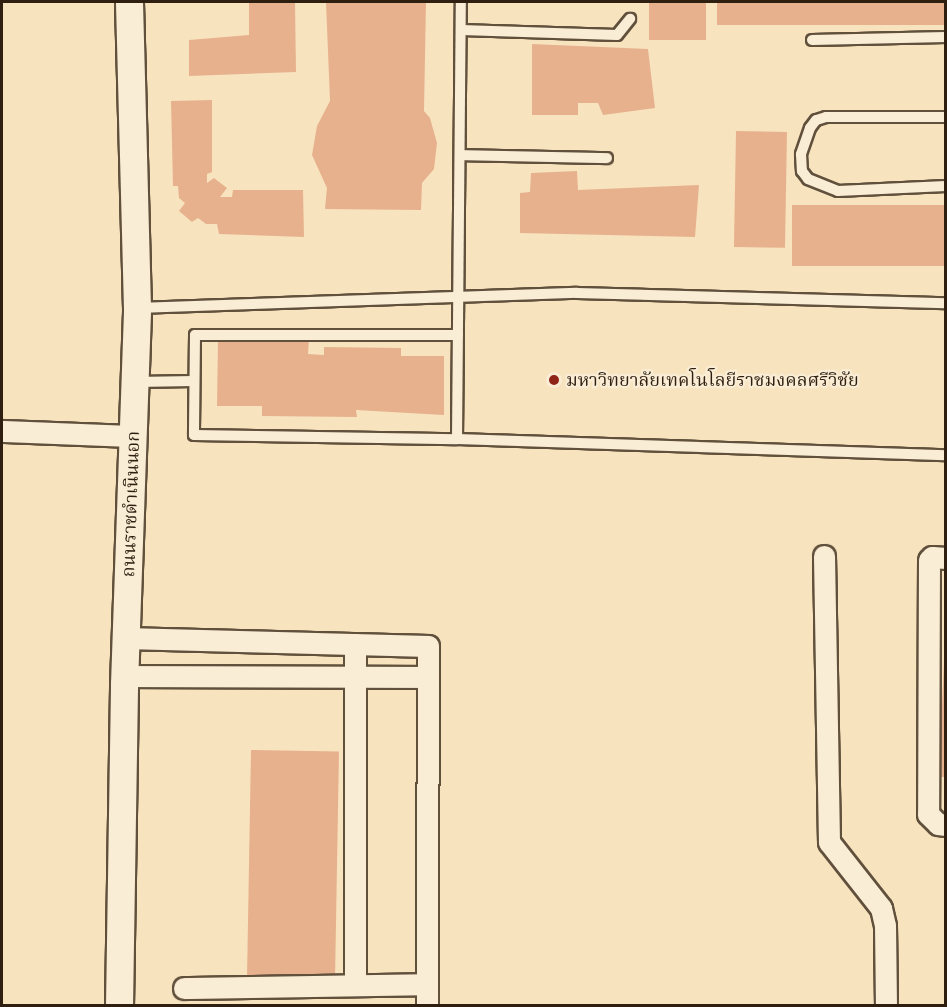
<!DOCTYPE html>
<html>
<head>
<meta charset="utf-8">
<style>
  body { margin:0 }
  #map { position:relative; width:947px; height:1007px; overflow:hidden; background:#f8e3bf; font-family:"Gentium Book Plus","Noto Serif Thai",serif }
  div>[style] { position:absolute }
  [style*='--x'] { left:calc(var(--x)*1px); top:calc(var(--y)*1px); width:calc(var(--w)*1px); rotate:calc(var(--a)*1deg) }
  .building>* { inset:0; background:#e7b18e; transform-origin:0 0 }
  .roads { filter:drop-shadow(2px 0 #60503c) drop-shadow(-2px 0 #60503c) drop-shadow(0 2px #60503c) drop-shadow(0 -2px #60503c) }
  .service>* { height:10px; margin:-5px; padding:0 5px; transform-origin:5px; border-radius:5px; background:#faedd5 }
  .minor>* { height:21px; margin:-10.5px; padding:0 10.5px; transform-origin:10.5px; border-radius:10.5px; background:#faedd5 }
  .tertiary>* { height:27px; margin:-13.5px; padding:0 13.5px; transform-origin:13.5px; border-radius:13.5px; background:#faedd5 }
  .dots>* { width:16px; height:16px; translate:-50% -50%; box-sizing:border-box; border:3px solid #faedd5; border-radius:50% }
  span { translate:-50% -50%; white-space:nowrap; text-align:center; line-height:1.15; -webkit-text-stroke:4.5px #faedd5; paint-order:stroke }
  .poi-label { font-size:18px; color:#2e1f10 }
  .left { translate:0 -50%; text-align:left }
  .street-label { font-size:18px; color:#2e1f10 }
  .frame { position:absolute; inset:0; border:3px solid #2e1f10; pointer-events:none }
</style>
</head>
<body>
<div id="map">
  <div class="building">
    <div style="clip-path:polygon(249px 2px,295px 2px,296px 72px,189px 76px,189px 40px,249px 35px)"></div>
    <div style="clip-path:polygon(326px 2px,426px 2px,424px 111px,430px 118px,437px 143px,434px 169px,422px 183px,421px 210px,325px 209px,327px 188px,312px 155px,317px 126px,330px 101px)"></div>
    <div style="left:649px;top:2px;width:57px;height:38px"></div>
    <div style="left:717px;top:2px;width:229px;height:23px"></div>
    <div style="clip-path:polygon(532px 44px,648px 49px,655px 108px,603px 115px,598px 103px,578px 103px,578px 115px,532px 115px)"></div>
    <div style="clip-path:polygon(212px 100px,212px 172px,207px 174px,207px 183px,214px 178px,227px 188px,220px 197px,232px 197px,233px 190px,303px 190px,304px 237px,219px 234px,217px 224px,206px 224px,198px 218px,192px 222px,179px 211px,185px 203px,179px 198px,178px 186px,173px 186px,171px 101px)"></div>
    <div style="left:736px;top:131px;width:51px;height:116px;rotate:1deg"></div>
    <div style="clip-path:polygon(577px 171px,578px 190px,699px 185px,695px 237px,520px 233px,520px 193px,530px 192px,531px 173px)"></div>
    <div style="left:792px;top:205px;width:154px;height:61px"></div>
    <div style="clip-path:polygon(309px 338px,308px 354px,324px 355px,324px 347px,401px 348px,401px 356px,444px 356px,444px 415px,356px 410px,357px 417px,262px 416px,262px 406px,217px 406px,218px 339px)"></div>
    <div style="clip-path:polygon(944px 660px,946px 660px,946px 777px,939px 777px)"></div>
    <div style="left:251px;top:750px;width:88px;height:228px;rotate:1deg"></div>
  </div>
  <div class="roads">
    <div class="service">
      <div style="--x:461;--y:30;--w:156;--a:1.8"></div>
      <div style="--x:617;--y:35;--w:21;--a:-51"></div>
      <div style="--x:812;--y:40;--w:134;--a:-1.3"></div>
      <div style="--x:946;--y:117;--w:120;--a:180"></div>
      <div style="--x:826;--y:117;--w:10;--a:163"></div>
      <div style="--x:816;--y:120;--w:10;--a:127"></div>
      <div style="--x:810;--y:128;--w:28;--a:109"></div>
      <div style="--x:801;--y:154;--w:17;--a:87"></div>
      <div style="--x:802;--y:171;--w:10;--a:53"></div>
      <div style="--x:808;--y:179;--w:32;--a:22"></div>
      <div style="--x:838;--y:191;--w:108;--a:-2.7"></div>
      <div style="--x:460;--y:155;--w:147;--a:1.2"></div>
      <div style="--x:137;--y:308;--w:440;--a:-2"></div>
      <div style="--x:577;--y:293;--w:369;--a:1.6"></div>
      <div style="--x:458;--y:335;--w:263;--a:180"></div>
      <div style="--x:195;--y:335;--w:100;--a:90.6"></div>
      <div style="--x:194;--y:435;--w:263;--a:0.9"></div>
      <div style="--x:457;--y:439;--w:489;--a:1.9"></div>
      <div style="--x:135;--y:382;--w:59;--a:-1"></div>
      <div style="--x:457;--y:439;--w:437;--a:-89.5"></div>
    </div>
    <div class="minor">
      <div style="--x:2;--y:431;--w:131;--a:2.2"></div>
      <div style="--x:824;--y:556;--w:286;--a:89"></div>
      <div style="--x:829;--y:842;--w:84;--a:51.8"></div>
      <div style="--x:881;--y:908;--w:17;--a:77"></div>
      <div style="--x:885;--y:925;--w:81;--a:89.3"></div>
      <div style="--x:946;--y:558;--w:14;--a:-176"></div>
      <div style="--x:932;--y:557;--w:4;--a:135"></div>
      <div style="--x:929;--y:560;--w:254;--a:90.2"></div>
      <div style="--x:928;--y:814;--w:14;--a:45"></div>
      <div style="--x:938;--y:824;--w:8;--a:7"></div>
      <div style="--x:126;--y:638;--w:302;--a:1.5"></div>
      <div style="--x:428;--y:646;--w:360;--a:90.2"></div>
      <div style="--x:125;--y:676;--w:302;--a:0.2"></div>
      <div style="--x:355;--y:985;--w:341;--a:-90"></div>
      <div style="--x:184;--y:988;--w:243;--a:-0.9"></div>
    </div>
    <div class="tertiary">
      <div style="--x:119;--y:1006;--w:322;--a:-89.1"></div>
      <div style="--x:124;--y:684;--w:376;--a:-88"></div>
      <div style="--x:137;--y:308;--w:306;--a:-91.5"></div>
    </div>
  </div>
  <div class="dots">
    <div style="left:554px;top:380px;background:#8f2418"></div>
  </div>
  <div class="poi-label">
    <span class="left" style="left:566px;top:380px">มหาวิทยาลัยเทคโนโลยีราชมงคลศรีวิชัย</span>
  </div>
  <div class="street-label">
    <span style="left:131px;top:504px;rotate:-88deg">ถนนราชดำเนินนอก</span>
  </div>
  <div class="frame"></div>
</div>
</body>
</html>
